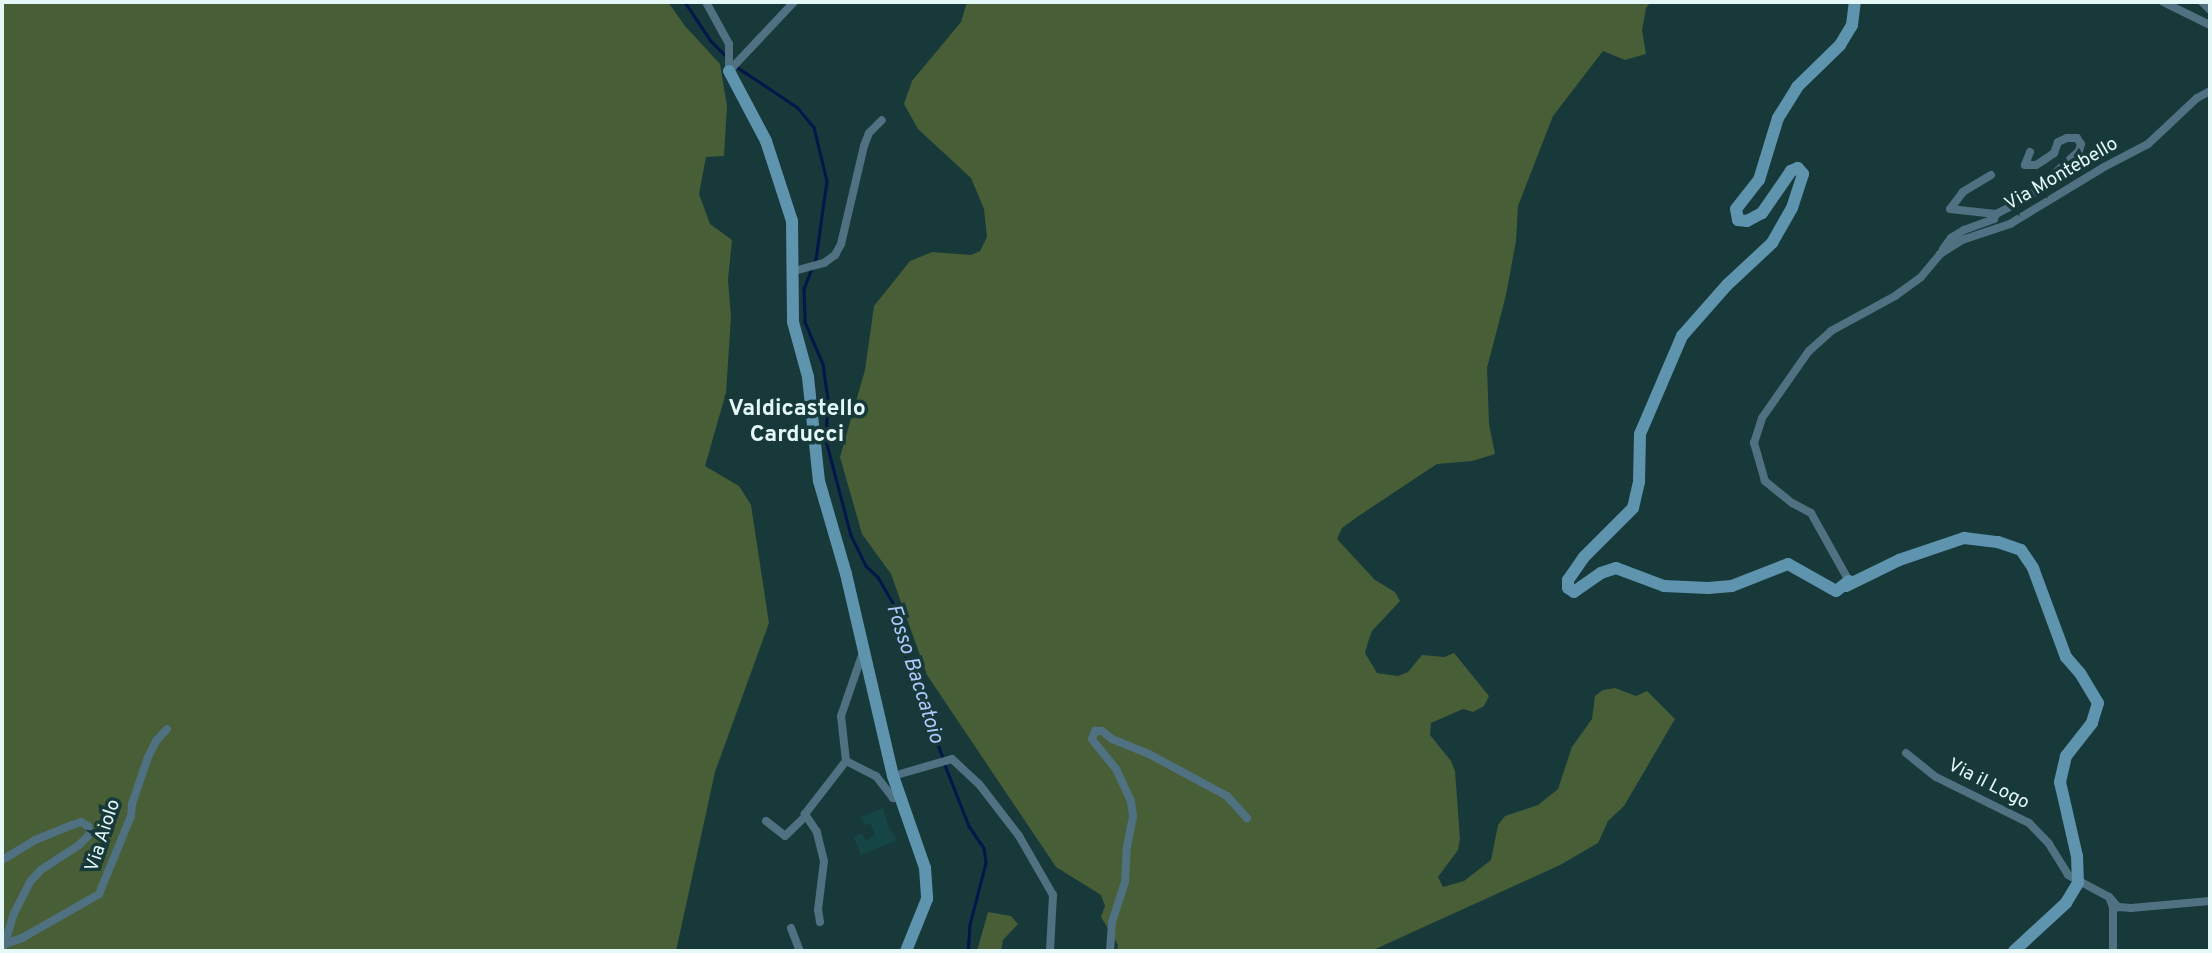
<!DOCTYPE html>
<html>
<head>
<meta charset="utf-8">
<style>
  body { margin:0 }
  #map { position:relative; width:2212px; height:953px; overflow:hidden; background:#17393a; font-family:Overpass,sans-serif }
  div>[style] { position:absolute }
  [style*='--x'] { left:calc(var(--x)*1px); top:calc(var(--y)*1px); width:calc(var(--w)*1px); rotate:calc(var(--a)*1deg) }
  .built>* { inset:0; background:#164546 }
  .green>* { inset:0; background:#475e36 }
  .stream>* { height:2.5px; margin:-1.25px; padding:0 1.25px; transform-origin:1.25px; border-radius:1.25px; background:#02164a }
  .street>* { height:8px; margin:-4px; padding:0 4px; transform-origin:4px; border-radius:4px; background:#507182 }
  .secondary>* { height:12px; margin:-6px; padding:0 6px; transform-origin:6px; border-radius:6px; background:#5e94ae }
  span { translate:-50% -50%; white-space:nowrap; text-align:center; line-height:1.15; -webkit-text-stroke:7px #17393a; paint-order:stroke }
  .street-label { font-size:19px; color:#e5f8f8 }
  .water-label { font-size:21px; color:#afcafe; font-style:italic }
  .quarter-label { font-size:23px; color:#e5f8f8; font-weight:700 }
  .frame { position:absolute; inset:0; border:4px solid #e5f8f8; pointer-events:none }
</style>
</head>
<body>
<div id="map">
  <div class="built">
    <div style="clip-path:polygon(883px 808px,889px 828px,897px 840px,861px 855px,854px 837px,861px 833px,866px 841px,875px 835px,870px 823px,865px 825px,861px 817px)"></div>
  </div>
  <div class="green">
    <div style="clip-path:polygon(2px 2px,668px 2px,685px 26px,720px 64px,727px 106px,724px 156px,706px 157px,699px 194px,710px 224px,732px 240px,728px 280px,731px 317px,726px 393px,705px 466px,739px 486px,751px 505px,769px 623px,715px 772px,676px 951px,2px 951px)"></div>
    <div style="clip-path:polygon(967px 2px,1651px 2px,1646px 8px,1642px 30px,1646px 54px,1625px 60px,1603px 51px,1553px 116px,1518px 206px,1516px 241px,1506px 295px,1487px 368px,1489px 424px,1495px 454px,1472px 461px,1437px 464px,1360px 515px,1342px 528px,1337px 539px,1375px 580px,1395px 592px,1400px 601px,1372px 631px,1368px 642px,1365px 653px,1377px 673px,1398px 676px,1408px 672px,1422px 655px,1444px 657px,1454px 653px,1489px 696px,1484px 706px,1473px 712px,1463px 709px,1431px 723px,1430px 735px,1451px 761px,1455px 771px,1460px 839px,1458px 850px,1438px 877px,1443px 887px,1464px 881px,1491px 860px,1498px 825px,1505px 816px,1538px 805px,1558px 789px,1572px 747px,1592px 719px,1595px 696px,1603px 690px,1615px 688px,1636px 696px,1647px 691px,1675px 719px,1624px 806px,1608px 821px,1598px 843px,1560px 865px,1371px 951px,1117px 951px,1118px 945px,1101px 917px,1105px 906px,1101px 895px,1056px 867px,927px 675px,891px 574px,862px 534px,840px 457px,865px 370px,874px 306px,910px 261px,932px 252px,971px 255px,980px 251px,987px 237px,984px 209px,971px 178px,918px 129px,904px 104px,912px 81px,961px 22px)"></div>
    <div style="clip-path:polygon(988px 912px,1011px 916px,1018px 924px,1003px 940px,1001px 951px,977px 951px)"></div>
  </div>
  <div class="stream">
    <div style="--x:685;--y:2;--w:47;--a:56.3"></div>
    <div style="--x:711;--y:41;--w:23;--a:45"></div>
    <div style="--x:737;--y:67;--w:72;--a:33.7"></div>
    <div style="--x:797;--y:107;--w:26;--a:50"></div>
    <div style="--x:814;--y:127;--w:56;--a:76.5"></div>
    <div style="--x:827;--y:181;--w:79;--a:98"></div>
    <div style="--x:816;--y:259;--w:32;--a:112"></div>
    <div style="--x:804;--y:289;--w:33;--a:88"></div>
    <div style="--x:805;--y:322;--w:46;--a:66.8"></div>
    <div style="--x:823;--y:364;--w:35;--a:82"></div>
    <div style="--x:828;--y:399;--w:41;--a:92.8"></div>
    <div style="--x:826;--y:440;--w:98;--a:75.3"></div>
    <div style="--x:851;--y:535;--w:34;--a:64"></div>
    <div style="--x:866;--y:566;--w:16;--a:43"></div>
    <div style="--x:878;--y:577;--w:34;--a:60"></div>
    <div style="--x:895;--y:607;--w:56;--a:77.7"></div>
    <div style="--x:907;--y:662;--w:103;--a:69.4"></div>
    <div style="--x:945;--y:765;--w:66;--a:68.5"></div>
    <div style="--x:969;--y:826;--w:27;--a:56"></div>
    <div style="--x:984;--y:848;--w:15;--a:82"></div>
    <div style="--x:986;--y:863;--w:64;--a:104.5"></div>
    <div style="--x:970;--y:925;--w:26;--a:94"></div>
  </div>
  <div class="street">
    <div style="--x:706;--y:2;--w:48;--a:61.3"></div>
    <div style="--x:729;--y:44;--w:27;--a:90"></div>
    <div style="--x:2163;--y:2;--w:52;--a:26.1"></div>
    <div style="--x:2202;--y:2;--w:11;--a:45"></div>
    <div style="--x:729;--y:71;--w:95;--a:-46.7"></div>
    <div style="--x:1991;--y:175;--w:33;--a:149"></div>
    <div style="--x:1963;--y:192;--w:21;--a:127"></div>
    <div style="--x:1950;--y:209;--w:46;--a:6.2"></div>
    <div style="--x:1943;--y:249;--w:14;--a:-54"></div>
    <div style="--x:1951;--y:238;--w:15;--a:-32"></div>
    <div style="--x:1964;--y:230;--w:32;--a:-20"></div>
    <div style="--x:1994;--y:219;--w:5;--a:-68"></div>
    <div style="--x:1996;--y:214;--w:37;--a:-27"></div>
    <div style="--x:2029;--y:197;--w:68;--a:-42.6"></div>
    <div style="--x:2079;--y:151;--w:7;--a:-74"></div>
    <div style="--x:2081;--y:144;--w:7;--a:-124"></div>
    <div style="--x:2077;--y:138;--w:10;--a:180"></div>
    <div style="--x:2067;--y:138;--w:10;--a:156"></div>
    <div style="--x:2058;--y:142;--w:12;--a:110"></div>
    <div style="--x:2054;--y:153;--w:12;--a:145"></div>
    <div style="--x:2044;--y:160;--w:9;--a:148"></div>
    <div style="--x:2036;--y:165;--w:11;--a:180"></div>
    <div style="--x:2025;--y:165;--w:14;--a:-69"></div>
    <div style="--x:794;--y:271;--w:31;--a:-15"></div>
    <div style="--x:824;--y:263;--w:14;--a:-36"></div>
    <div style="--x:835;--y:255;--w:13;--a:-61"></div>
    <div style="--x:841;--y:244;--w:101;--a:-76.8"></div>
    <div style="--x:864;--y:146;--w:14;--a:-69"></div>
    <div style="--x:869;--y:133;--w:18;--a:-45"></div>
    <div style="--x:1849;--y:581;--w:78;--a:-119.2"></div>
    <div style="--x:1811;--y:513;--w:21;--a:-152"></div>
    <div style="--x:1792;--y:503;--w:35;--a:-141"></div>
    <div style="--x:1765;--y:481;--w:40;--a:-106"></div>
    <div style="--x:1754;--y:443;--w:26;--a:-72"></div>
    <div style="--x:1762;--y:418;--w:82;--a:-55"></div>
    <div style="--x:1809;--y:351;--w:30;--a:-42"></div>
    <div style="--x:1831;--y:331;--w:73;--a:-28.7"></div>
    <div style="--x:1895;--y:296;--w:32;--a:-36"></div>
    <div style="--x:1921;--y:277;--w:30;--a:-50"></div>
    <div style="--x:1940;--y:254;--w:26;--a:-32"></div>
    <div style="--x:1962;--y:240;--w:51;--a:-18.4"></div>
    <div style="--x:2010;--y:224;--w:110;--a:-31.2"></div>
    <div style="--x:2104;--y:167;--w:50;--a:-27.6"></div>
    <div style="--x:2148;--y:144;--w:67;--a:-43.2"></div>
    <div style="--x:2197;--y:98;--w:15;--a:-28"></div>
    <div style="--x:1906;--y:753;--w:38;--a:39"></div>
    <div style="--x:1936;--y:777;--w:104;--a:26.3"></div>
    <div style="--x:2029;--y:823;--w:29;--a:46"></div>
    <div style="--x:2049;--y:844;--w:36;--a:58"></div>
    <div style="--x:2068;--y:875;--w:47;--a:28.2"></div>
    <div style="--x:2109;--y:897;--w:11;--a:68"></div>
    <div style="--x:2113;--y:907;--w:44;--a:90"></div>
    <div style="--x:846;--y:761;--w:34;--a:27"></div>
    <div style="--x:876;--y:776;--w:28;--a:52"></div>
    <div style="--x:893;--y:798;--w:7;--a:0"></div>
    <div style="--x:893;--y:776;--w:61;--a:-16.1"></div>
    <div style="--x:952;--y:759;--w:37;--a:43"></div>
    <div style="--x:979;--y:784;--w:66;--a:52.4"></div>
    <div style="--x:1019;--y:836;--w:68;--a:60"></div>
    <div style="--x:1053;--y:895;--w:56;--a:93.1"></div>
    <div style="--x:766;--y:821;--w:24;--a:38"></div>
    <div style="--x:785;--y:836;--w:28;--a:-44"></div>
    <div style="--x:2;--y:860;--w:39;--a:-31"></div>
    <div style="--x:35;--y:840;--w:40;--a:-22"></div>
    <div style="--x:72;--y:825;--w:9;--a:-18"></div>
    <div style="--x:81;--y:822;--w:8;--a:30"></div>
    <div style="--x:88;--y:826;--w:8;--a:76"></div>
    <div style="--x:90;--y:834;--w:16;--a:135"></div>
    <div style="--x:79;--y:845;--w:45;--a:146.7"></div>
    <div style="--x:41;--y:870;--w:16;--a:133"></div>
    <div style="--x:30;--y:882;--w:35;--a:117"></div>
    <div style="--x:14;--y:913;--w:34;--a:107"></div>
    <div style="--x:2111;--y:899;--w:11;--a:49"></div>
    <div style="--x:2118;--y:907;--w:13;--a:4"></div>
    <div style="--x:2131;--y:908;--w:79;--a:-5.1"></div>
    <div style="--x:820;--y:922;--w:12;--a:-99"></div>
    <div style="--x:818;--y:910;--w:49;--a:-83"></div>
    <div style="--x:824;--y:861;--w:30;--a:-104"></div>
    <div style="--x:817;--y:832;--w:22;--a:-124"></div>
    <div style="--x:805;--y:814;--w:67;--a:-52.3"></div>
    <div style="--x:846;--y:761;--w:45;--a:-96.3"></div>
    <div style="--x:841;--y:716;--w:68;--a:-71"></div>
    <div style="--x:791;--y:928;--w:25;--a:69"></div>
    <div style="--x:5;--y:944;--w:18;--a:-19"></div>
    <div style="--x:22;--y:938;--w:89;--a:-29.7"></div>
    <div style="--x:99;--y:894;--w:84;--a:-67.7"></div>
    <div style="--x:131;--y:816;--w:12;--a:-85"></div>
    <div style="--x:132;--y:804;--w:50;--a:-71.2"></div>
    <div style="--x:148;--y:757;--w:18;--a:-63"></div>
    <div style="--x:156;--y:741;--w:16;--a:-47"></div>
    <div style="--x:1110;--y:951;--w:29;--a:-86"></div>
    <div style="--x:1112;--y:922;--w:42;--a:-72"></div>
    <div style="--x:1125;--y:882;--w:35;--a:-87"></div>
    <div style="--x:1127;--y:847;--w:32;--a:-79"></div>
    <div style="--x:1133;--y:816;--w:15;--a:-98"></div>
    <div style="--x:1131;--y:801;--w:35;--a:-115"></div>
    <div style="--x:1116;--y:769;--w:38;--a:-129"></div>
    <div style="--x:1092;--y:739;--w:9;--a:-69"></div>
    <div style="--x:1095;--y:731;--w:7;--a:0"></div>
    <div style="--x:1102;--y:731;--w:13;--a:39"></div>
    <div style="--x:1112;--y:739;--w:40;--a:22"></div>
    <div style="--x:1149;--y:754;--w:89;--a:28.3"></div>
    <div style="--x:1227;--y:796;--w:30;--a:48"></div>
  </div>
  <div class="secondary">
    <div style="--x:729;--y:71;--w:79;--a:62.1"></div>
    <div style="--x:766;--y:141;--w:84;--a:72"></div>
    <div style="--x:792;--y:221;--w:101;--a:89.4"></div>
    <div style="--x:793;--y:322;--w:57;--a:74.7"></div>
    <div style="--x:808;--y:377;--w:105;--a:84"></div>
    <div style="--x:819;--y:481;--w:97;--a:73.8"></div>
    <div style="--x:846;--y:574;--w:207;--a:76.9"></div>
    <div style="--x:893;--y:776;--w:97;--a:70.8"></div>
    <div style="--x:925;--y:868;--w:31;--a:86"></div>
    <div style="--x:927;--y:899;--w:56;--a:112"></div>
    <div style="--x:1849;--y:581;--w:16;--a:142"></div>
    <div style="--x:1836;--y:591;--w:55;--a:-150.6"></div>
    <div style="--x:1788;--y:564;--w:60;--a:158.6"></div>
    <div style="--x:1732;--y:586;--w:24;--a:175"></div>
    <div style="--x:1708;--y:588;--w:44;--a:-177.4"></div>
    <div style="--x:1664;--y:586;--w:51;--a:-159.4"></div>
    <div style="--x:1616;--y:568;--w:16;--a:162"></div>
    <div style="--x:1601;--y:573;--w:33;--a:145"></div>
    <div style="--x:1574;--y:592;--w:7;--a:-146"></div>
    <div style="--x:1568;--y:588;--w:8;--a:-90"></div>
    <div style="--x:1568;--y:580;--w:28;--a:-55"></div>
    <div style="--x:1584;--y:557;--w:69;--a:-45"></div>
    <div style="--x:1633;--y:508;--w:27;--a:-77"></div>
    <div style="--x:1639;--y:482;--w:48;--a:-88.8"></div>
    <div style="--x:1640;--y:434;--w:107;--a:-66.8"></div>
    <div style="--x:1682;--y:336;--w:68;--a:-48.6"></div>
    <div style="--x:1727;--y:285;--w:62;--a:-43"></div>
    <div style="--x:1772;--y:243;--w:40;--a:-60.3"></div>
    <div style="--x:1792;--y:208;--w:36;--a:-72"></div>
    <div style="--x:1803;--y:174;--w:8;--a:-130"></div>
    <div style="--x:1798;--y:168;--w:8;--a:157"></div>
    <div style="--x:1791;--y:171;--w:51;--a:124.6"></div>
    <div style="--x:1762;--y:213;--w:17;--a:152"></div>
    <div style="--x:1747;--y:221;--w:9;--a:-174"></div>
    <div style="--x:1738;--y:220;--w:11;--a:-100"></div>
    <div style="--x:1736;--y:209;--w:37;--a:-52"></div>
    <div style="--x:1759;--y:180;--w:65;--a:-73"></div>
    <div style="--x:1778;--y:118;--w:36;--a:-58"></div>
    <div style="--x:1797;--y:87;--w:60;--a:-44.3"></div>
    <div style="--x:1840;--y:45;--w:23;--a:-59"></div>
    <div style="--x:1852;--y:25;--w:23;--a:-83"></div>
    <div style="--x:1846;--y:586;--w:59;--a:-26.1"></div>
    <div style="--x:1899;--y:560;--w:69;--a:-18.7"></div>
    <div style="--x:1964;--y:538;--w:34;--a:7"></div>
    <div style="--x:1998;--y:542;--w:24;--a:19"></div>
    <div style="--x:2021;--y:550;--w:22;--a:56"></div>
    <div style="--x:2033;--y:568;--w:95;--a:69.7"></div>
    <div style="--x:2066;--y:657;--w:21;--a:49"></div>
    <div style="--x:2080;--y:673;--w:35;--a:59"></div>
    <div style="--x:2098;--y:703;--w:21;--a:107"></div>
    <div style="--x:2092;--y:723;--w:42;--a:128.2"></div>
    <div style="--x:2066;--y:756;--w:27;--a:103"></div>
    <div style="--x:2060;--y:782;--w:76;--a:77.1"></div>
    <div style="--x:2077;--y:856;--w:27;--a:88"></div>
    <div style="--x:2078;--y:883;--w:23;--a:121"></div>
    <div style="--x:2066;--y:903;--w:71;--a:137.3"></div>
  </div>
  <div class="street-label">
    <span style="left:2062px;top:175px;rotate:-30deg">Via Montebello</span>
    <span style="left:1988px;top:785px;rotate:27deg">Via il Logo</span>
    <span style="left:104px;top:836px;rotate:-72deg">Via Aiolo</span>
  </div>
  <div class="water-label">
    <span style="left:914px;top:674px;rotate:72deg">Fosso Baccatoio</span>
  </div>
  <div class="quarter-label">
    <span style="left:797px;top:423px">Valdicastello<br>Carducci</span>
  </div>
  <div class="frame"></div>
</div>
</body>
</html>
